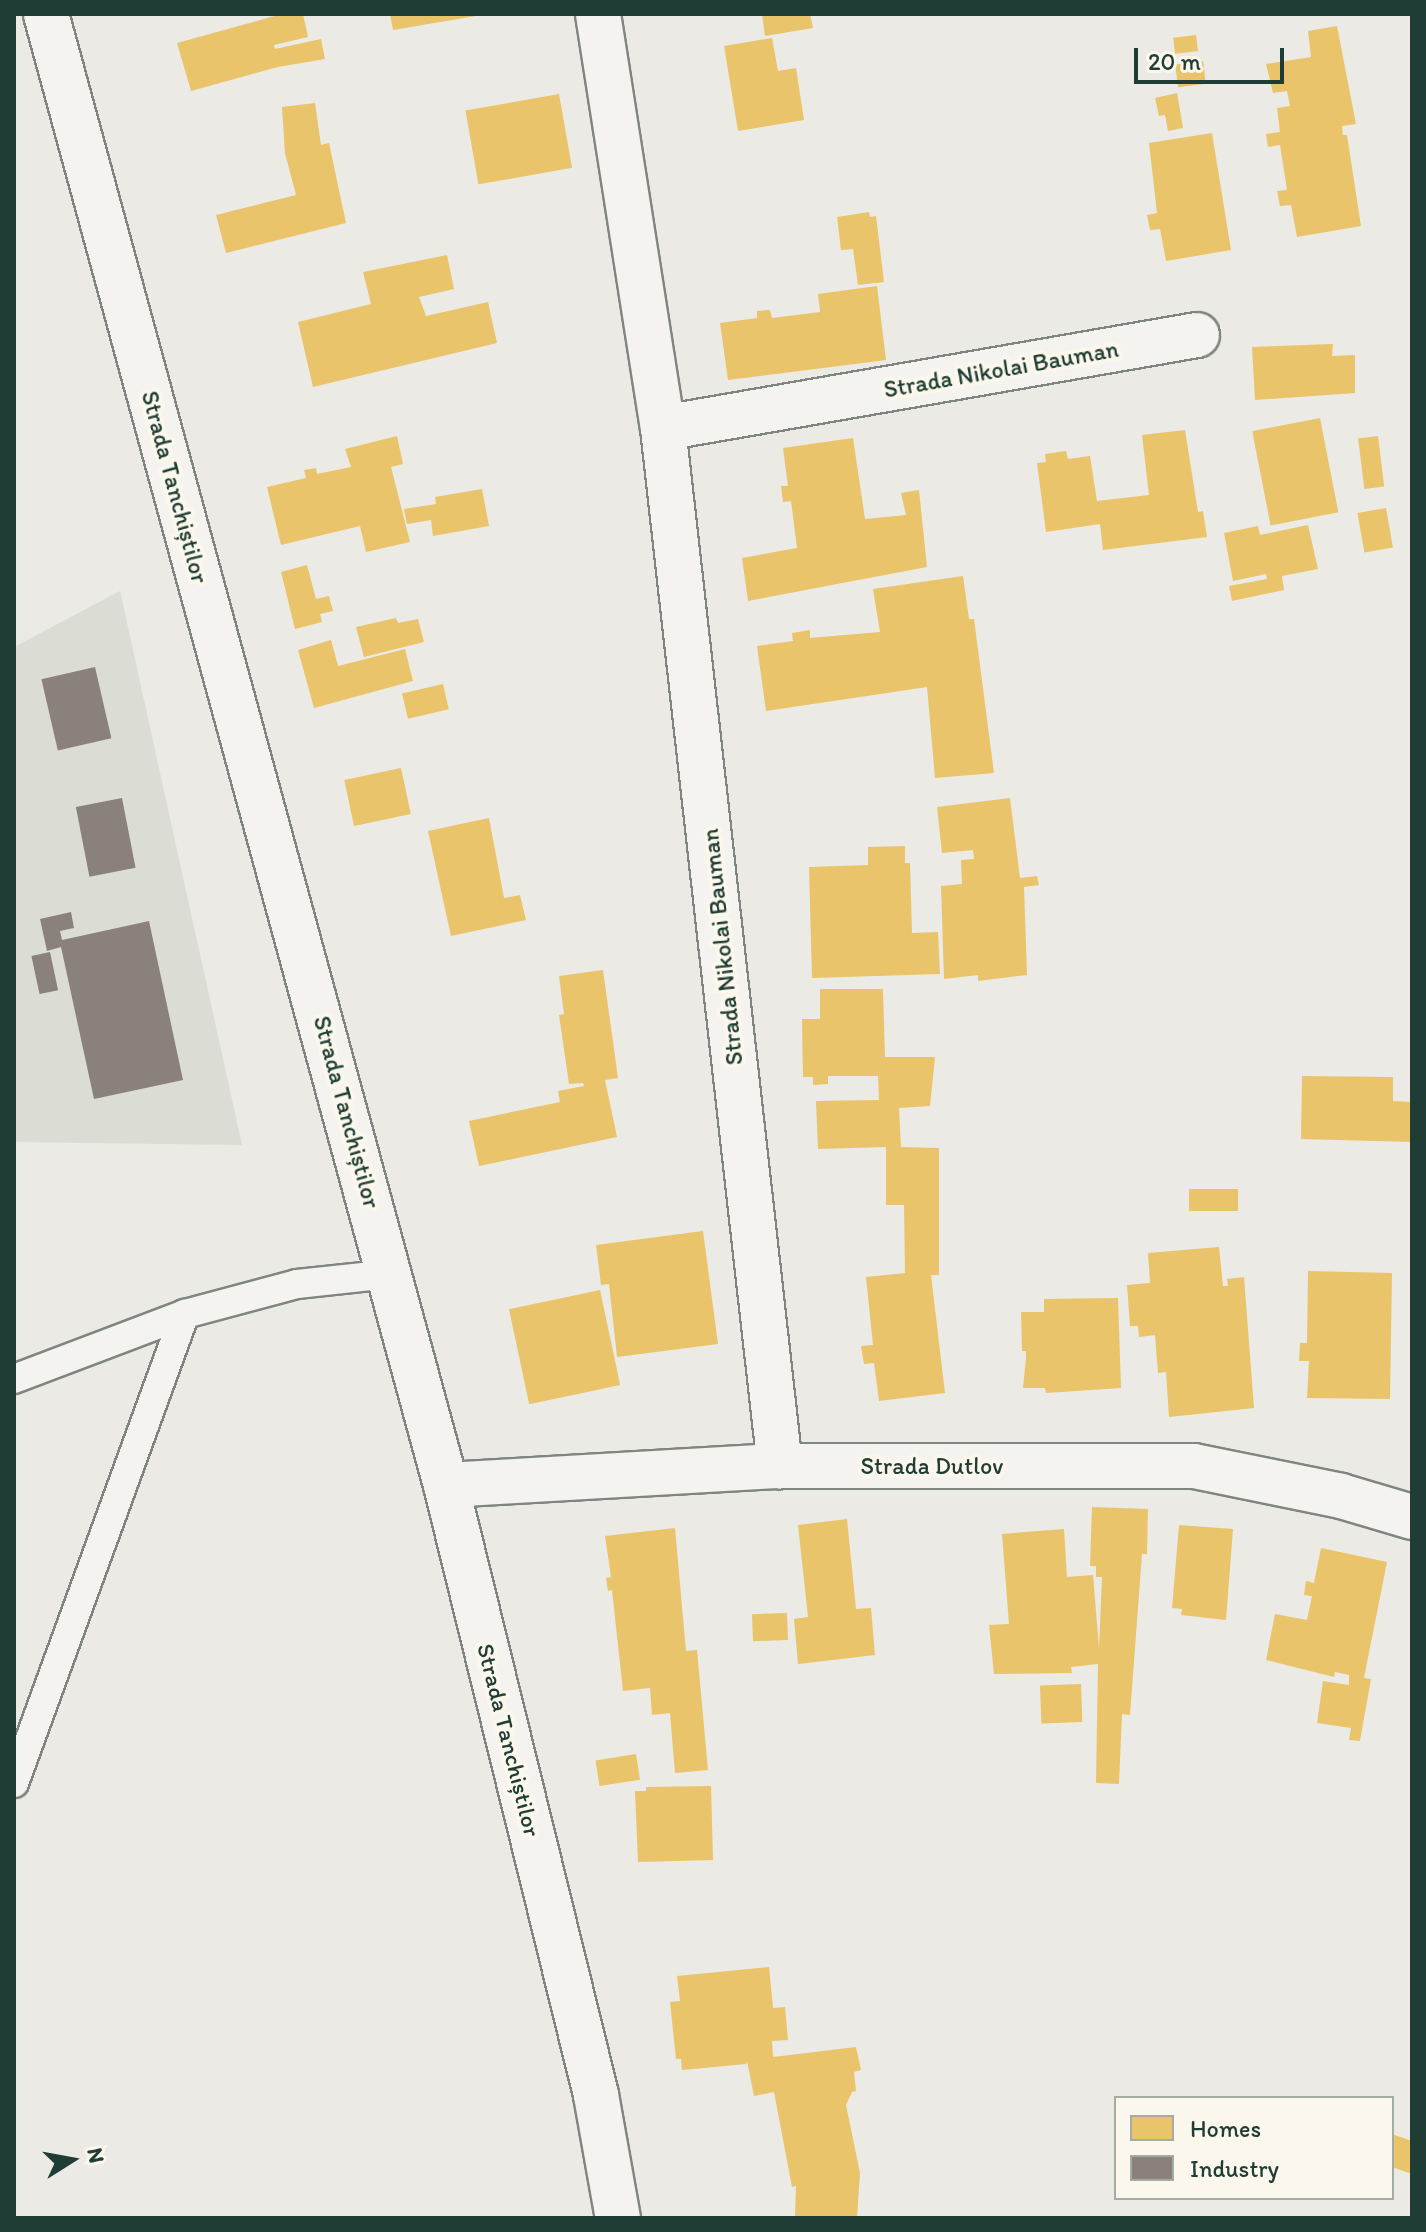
<!DOCTYPE html>
<html>
<head>
<meta charset="utf-8">
<style>
  body { margin:0 }
  #map { position:relative; width:1426px; height:2232px; overflow:hidden; background:#ebeae4; font-family:Itim,sans-serif }
  div>[style] { position:absolute }
  [style*='--x'] { left:calc(var(--x)*1px); top:calc(var(--y)*1px); width:calc(var(--w)*1px); rotate:calc(var(--a)*1deg) }
  .built>* { inset:0; background:#dbdcd3 }
  .homes>* { inset:0; background:#e9c46a; transform-origin:0 0 }
  .industry>* { inset:0; background:#8a817c; transform-origin:0 0 }
  .roads { filter:drop-shadow(2px 0 #808581) drop-shadow(-2px 0 #808581) drop-shadow(0 2px #808581) drop-shadow(0 -2px #808581) }
  .service>* { height:28px; margin:-14px; padding:0 14px; transform-origin:14px; border-radius:14px; background:#f4f3ef }
  .minor>* { height:44px; margin:-22px; padding:0 22px; transform-origin:22px; border-radius:22px; background:#f4f3ef }
  .tertiary>* { height:44px; margin:-22px; padding:0 22px; transform-origin:22px; border-radius:22px; background:#f4f3ef }
  span { translate:-50% -50%; white-space:nowrap; text-align:center; line-height:1.15; -webkit-text-stroke:8px #fbf7ec; paint-order:stroke }
  .street-label { font-size:24px; color:#1f3d34 }
  .frame { position:absolute; inset:0; border:16px solid #1f3d34; pointer-events:none }
  .legend { position:absolute; left:1114px; top:2096px; width:280px; height:104px; box-sizing:border-box; background:#fbf7ec; border:2px solid #a3ada2; margin:0; padding:10px 14px; list-style:none; font-size:24px; color:#1f3d34 }
  .legend li { display:flex; align-items:center; gap:16px; height:40px }
  .legend b { width:40px; border:2px solid #a3ada2 }
  .north { position:absolute; left:32px; top:2120px; width:80px; height:80px; -webkit-text-stroke:6px #fbf7ec; paint-order:stroke; rotate:79deg; font-size:22px; font-weight:700; line-height:32px; text-align:center; color:#1f3d34 }
  .north::after { content:''; display:block; margin:auto; width:28px; height:36px; background:#1f3d34; clip-path:polygon(50% 0,100% 100%,50% 72%,0 100%) }
  .scale { position:absolute; left:1134px; top:48px; width:150px; height:36px; box-sizing:border-box; border:4px solid #1f3d34; border-top:0; padding-left:10px; font-size:24px; line-height:28px; white-space:nowrap; color:#1f3d34; -webkit-text-stroke:6px #fbf7ec; paint-order:stroke }
</style>
</head>
<body>
<div id="map">
  <div class="built">
    <div style="clip-path:polygon(120px 591px,242px 1145px,14px 1142px,14px 647px)"></div>
  </div>
  <div class="homes">
    <div style="clip-path:polygon(282px 14px,303px 14px,308px 37px,274px 45px,275px 49px,321px 39px,325px 59px,278px 67px,191px 91px,177px 43px)"></div>
    <div style="clip-path:polygon(390px 14px,476px 14px,476px 16px,393px 30px)"></div>
    <div style="clip-path:polygon(762px 14px,810px 14px,813px 28px,765px 36px)"></div>
    <div style="clip-path:polygon(1337px 26px,1356px 124px,1342px 126px,1343px 135px,1347px 135px,1361px 226px,1297px 237px,1291px 205px,1280px 206px,1277px 191px,1287px 190px,1280px 145px,1268px 147px,1266px 134px,1280px 132px,1277px 108px,1290px 106px,1287px 91px,1273px 93px,1266px 64px,1311px 57px,1308px 31px)"></div>
    <div style="left:1196px;top:35px;width:16px;height:23px;rotate:83deg"></div>
    <div style="clip-path:polygon(772px 38px,778px 71px,796px 68px,804px 120px,738px 131px,724px 46px)"></div>
    <div style="left:1203px;top:61px;width:23px;height:28px;rotate:83deg"></div>
    <div style="clip-path:polygon(1177px 93px,1183px 128px,1168px 131px,1165px 115px,1159px 116px,1155px 98px)"></div>
    <div style="left:559px;top:94px;width:75px;height:95px;rotate:80deg"></div>
    <div style="clip-path:polygon(315px 103px,321px 145px,329px 143px,346px 223px,226px 253px,216px 215px,296px 195px,285px 153px,282px 107px)"></div>
    <div style="clip-path:polygon(1212px 133px,1231px 250px,1166px 261px,1160px 229px,1150px 230px,1147px 215px,1157px 213px,1149px 143px)"></div>
    <div style="clip-path:polygon(869px 212px,870px 217px,876px 216px,884px 282px,858px 285px,853px 249px,841px 250px,837px 217px)"></div>
    <div style="clip-path:polygon(447px 255px,454px 289px,419px 297px,426px 316px,488px 302px,497px 343px,313px 387px,298px 322px,371px 304px,363px 272px)"></div>
    <div style="clip-path:polygon(877px 286px,886px 360px,728px 380px,720px 323px,757px 318px,757px 311px,770px 310px,772px 318px,820px 312px,818px 294px)"></div>
    <div style="clip-path:polygon(1333px 344px,1332px 356px,1355px 355px,1355px 393px,1255px 400px,1252px 347px)"></div>
    <div style="left:1320px;top:418px;width:96px;height:69px;rotate:79deg"></div>
    <div style="clip-path:polygon(1185px 430px,1198px 512px,1203px 511px,1207px 537px,1103px 550px,1100px 524px,1046px 532px,1037px 463px,1046px 462px,1045px 454px,1066px 451px,1068px 459px,1090px 456px,1097px 501px,1149px 495px,1142px 435px)"></div>
    <div style="clip-path:polygon(397px 436px,403px 464px,391px 467px,410px 542px,366px 552px,360px 526px,281px 545px,267px 487px,306px 478px,304px 470px,316px 468px,317px 474px,351px 467px,345px 449px)"></div>
    <div style="left:1378px;top:436px;width:51px;height:20px;rotate:83deg"></div>
    <div style="clip-path:polygon(853px 438px,865px 519px,906px 515px,901px 493px,919px 490px,927px 567px,748px 601px,742px 558px,797px 548px,791px 501px,783px 502px,781px 486px,788px 486px,783px 448px)"></div>
    <div style="clip-path:polygon(482px 489px,489px 526px,433px 536px,431px 520px,407px 524px,404px 509px,436px 504px,435px 497px)"></div>
    <div style="left:1386px;top:508px;width:40px;height:29px;rotate:80deg"></div>
    <div style="clip-path:polygon(1308px 525px,1318px 569px,1282px 576px,1284px 590px,1232px 601px,1229px 586px,1267px 579px,1266px 574px,1233px 581px,1224px 533px,1258px 526px,1260px 535px)"></div>
    <div style="clip-path:polygon(307px 565px,316px 599px,329px 596px,333px 611px,320px 614px,322px 622px,295px 629px,281px 572px)"></div>
    <div style="clip-path:polygon(963px 576px,969px 619px,974px 619px,994px 773px,935px 778px,927px 687px,766px 711px,757px 646px,793px 641px,792px 633px,810px 630px,810px 638px,880px 632px,873px 589px)"></div>
    <div style="clip-path:polygon(396px 618px,398px 623px,418px 619px,424px 642px,364px 657px,356px 627px)"></div>
    <div style="clip-path:polygon(331px 640px,338px 666px,405px 649px,413px 681px,314px 708px,298px 650px)"></div>
    <div style="left:443px;top:684px;width:26px;height:42px;rotate:77deg"></div>
    <div style="left:401px;top:768px;width:47px;height:58px;rotate:78deg"></div>
    <div style="clip-path:polygon(1010px 798px,1020px 878px,1037px 876px,1039px 885px,1024px 887px,1027px 975px,978px 981px,978px 975px,944px 979px,941px 886px,962px 884px,961px 860px,974px 859px,973px 850px,942px 853px,937px 807px)"></div>
    <div style="clip-path:polygon(489px 818px,504px 898px,520px 895px,526px 920px,451px 936px,428px 831px)"></div>
    <div style="clip-path:polygon(905px 846px,905px 863px,910px 863px,912px 933px,938px 932px,940px 974px,812px 978px,809px 867px,868px 865px,868px 847px)"></div>
    <div style="clip-path:polygon(603px 970px,618px 1078px,605px 1080px,617px 1137px,479px 1166px,469px 1121px,560px 1102px,558px 1091px,584px 1086px,583px 1083px,569px 1084px,559px 1015px,564px 1014px,559px 976px)"></div>
    <div style="clip-path:polygon(820px 989px,883px 989px,885px 1057px,935px 1057px,930px 1106px,899px 1108px,901px 1147px,939px 1148px,939px 1275px,931px 1275px,945px 1393px,879px 1401px,874px 1363px,864px 1364px,861px 1346px,873px 1345px,866px 1277px,905px 1273px,904px 1205px,886px 1205px,886px 1147px,818px 1149px,816px 1101px,879px 1100px,878px 1076px,828px 1076px,828px 1084px,813px 1085px,813px 1077px,803px 1077px,802px 1019px,820px 1019px)"></div>
    <div style="clip-path:polygon(1302px 1076px,1393px 1077px,1393px 1101px,1412px 1102px,1412px 1142px,1301px 1139px)"></div>
    <div style="left:1189px;top:1189px;width:49px;height:22px"></div>
    <div style="clip-path:polygon(703px 1231px,718px 1344px,617px 1357px,609px 1284px,601px 1285px,596px 1245px)"></div>
    <div style="clip-path:polygon(1219px 1247px,1223px 1286px,1228px 1286px,1227px 1279px,1244px 1277px,1254px 1408px,1169px 1417px,1166px 1372px,1158px 1373px,1155px 1335px,1139px 1337px,1138px 1326px,1130px 1326px,1127px 1285px,1150px 1283px,1148px 1253px)"></div>
    <div style="clip-path:polygon(1308px 1271px,1392px 1273px,1390px 1399px,1307px 1398px,1309px 1361px,1299px 1361px,1300px 1343px,1307px 1343px)"></div>
    <div style="left:600px;top:1290px;width:97px;height:93px;rotate:78deg"></div>
    <div style="clip-path:polygon(1118px 1298px,1121px 1388px,1046px 1393px,1045px 1388px,1023px 1388px,1026px 1358px,1026px 1351px,1022px 1351px,1021px 1312px,1044px 1312px,1044px 1299px)"></div>
    <div style="clip-path:polygon(1092px 1507px,1148px 1509px,1147px 1554px,1142px 1554px,1130px 1715px,1122px 1714px,1119px 1784px,1096px 1783px,1098px 1664px,1071px 1667px,1072px 1673px,994px 1674px,989px 1625px,1009px 1624px,1002px 1534px,1064px 1529px,1067px 1577px,1093px 1575px,1099px 1648px,1102px 1577px,1096px 1577px,1096px 1566px,1090px 1566px)"></div>
    <div style="clip-path:polygon(847px 1519px,856px 1609px,871px 1608px,875px 1655px,798px 1664px,794px 1619px,808px 1617px,798px 1525px)"></div>
    <div style="clip-path:polygon(1179px 1525px,1233px 1529px,1226px 1620px,1181px 1615px,1182px 1609px,1172px 1608px)"></div>
    <div style="clip-path:polygon(675px 1528px,686px 1651px,697px 1650px,708px 1770px,675px 1773px,670px 1713px,652px 1715px,650px 1688px,623px 1691px,612px 1590px,608px 1591px,606px 1578px,611px 1577px,605px 1536px)"></div>
    <div style="clip-path:polygon(1321px 1548px,1387px 1562px,1364px 1678px,1371px 1679px,1360px 1741px,1349px 1740px,1351px 1728px,1317px 1723px,1323px 1681px,1349px 1685px,1349px 1675px,1335px 1672px,1334px 1677px,1266px 1660px,1275px 1614px,1307px 1620px,1312px 1596px,1304px 1595px,1306px 1581px,1314px 1583px)"></div>
    <div style="left:787px;top:1613px;width:27px;height:35px;rotate:88deg"></div>
    <div style="left:1081px;top:1684px;width:38px;height:41px;rotate:88deg"></div>
    <div style="left:636px;top:1754px;width:26px;height:41px;rotate:81deg"></div>
    <div style="clip-path:polygon(711px 1786px,713px 1860px,638px 1862px,635px 1791px,646px 1791px,646px 1787px)"></div>
    <div style="clip-path:polygon(769px 1967px,773px 2008px,785px 2007px,788px 2040px,772px 2041px,773px 2057px,856px 2047px,861px 2070px,854px 2072px,856px 2091px,852px 2092px,846px 2105px,860px 2173px,857px 2218px,795px 2218px,796px 2186px,792px 2187px,774px 2092px,754px 2096px,747px 2061px,746px 2064px,682px 2070px,681px 2059px,676px 2059px,670px 2002px,680px 2001px,677px 1976px)"></div>
    <div style="clip-path:polygon(1392px 2134px,1412px 2141px,1412px 2174px,1392px 2167px)"></div>
  </div>
  <div class="industry">
    <div style="left:95px;top:667px;width:73px;height:55px;rotate:77deg"></div>
    <div style="left:122px;top:798px;width:71px;height:47px;rotate:79deg"></div>
    <div style="clip-path:polygon(71px 912px,74px 928px,60px 931px,62px 940px,149px 921px,183px 1080px,94px 1099px,61px 947px,47px 951px,40px 919px)"></div>
    <div style="left:50px;top:952px;width:39px;height:19px;rotate:78deg"></div>
  </div>
  <div class="roads">
    <div class="service">
      <div style="--x:14;--y:1379;--w:183;--a:-20.8"></div>
      <div style="--x:185;--y:1314;--w:116;--a:-15"></div>
      <div style="--x:297;--y:1284;--w:95;--a:-6.1"></div>
      <div style="--x:14;--y:1783;--w:499;--a:-70"></div>
    </div>
    <div class="minor">
      <div style="--x:598;--y:14;--w:419;--a:81.1"></div>
      <div style="--x:663;--y:428;--w:1045;--a:83.57"></div>
      <div style="--x:663;--y:428;--w:542;--a:-9.88"></div>
      <div style="--x:446;--y:1485;--w:335;--a:-3.3"></div>
      <div style="--x:780;--y:1466;--w:414;--a:0"></div>
      <div style="--x:1194;--y:1466;--w:150;--a:11.5"></div>
      <div style="--x:1341;--y:1496;--w:74;--a:16.5"></div>
    </div>
    <div class="tertiary">
      <div style="--x:46;--y:14;--w:1524;--a:74.79"></div>
      <div style="--x:446;--y:1485;--w:628;--a:76.18"></div>
      <div style="--x:596;--y:2095;--w:125;--a:79.9"></div>
    </div>
  </div>
  <div class="street-label">
    <span style="left:1001px;top:369px;rotate:-10deg">Strada Nikolai Bauman</span>
    <span style="left:175px;top:487px;rotate:75deg">Strada Tanchiștilor</span>
    <span style="left:722px;top:947px;rotate:-96deg">Strada Nikolai Bauman</span>
    <span style="left:347px;top:1112px;rotate:75deg">Strada Tanchiștilor</span>
    <span style="left:932px;top:1466px">Strada Dutlov</span>
    <span style="left:509px;top:1740px;rotate:76deg">Strada Tanchiștilor</span>
  </div>
  <div class="frame"></div>
  <ul class="legend">
  <li><b style="height:22px;background:#e9c46a"></b>Homes</li>
  <li><b style="height:22px;background:#8a817c"></b>Industry</li>
  </ul>
  <div class="north">N</div>
  <div class="scale">20 m</div>
</div>
</body>
</html>
